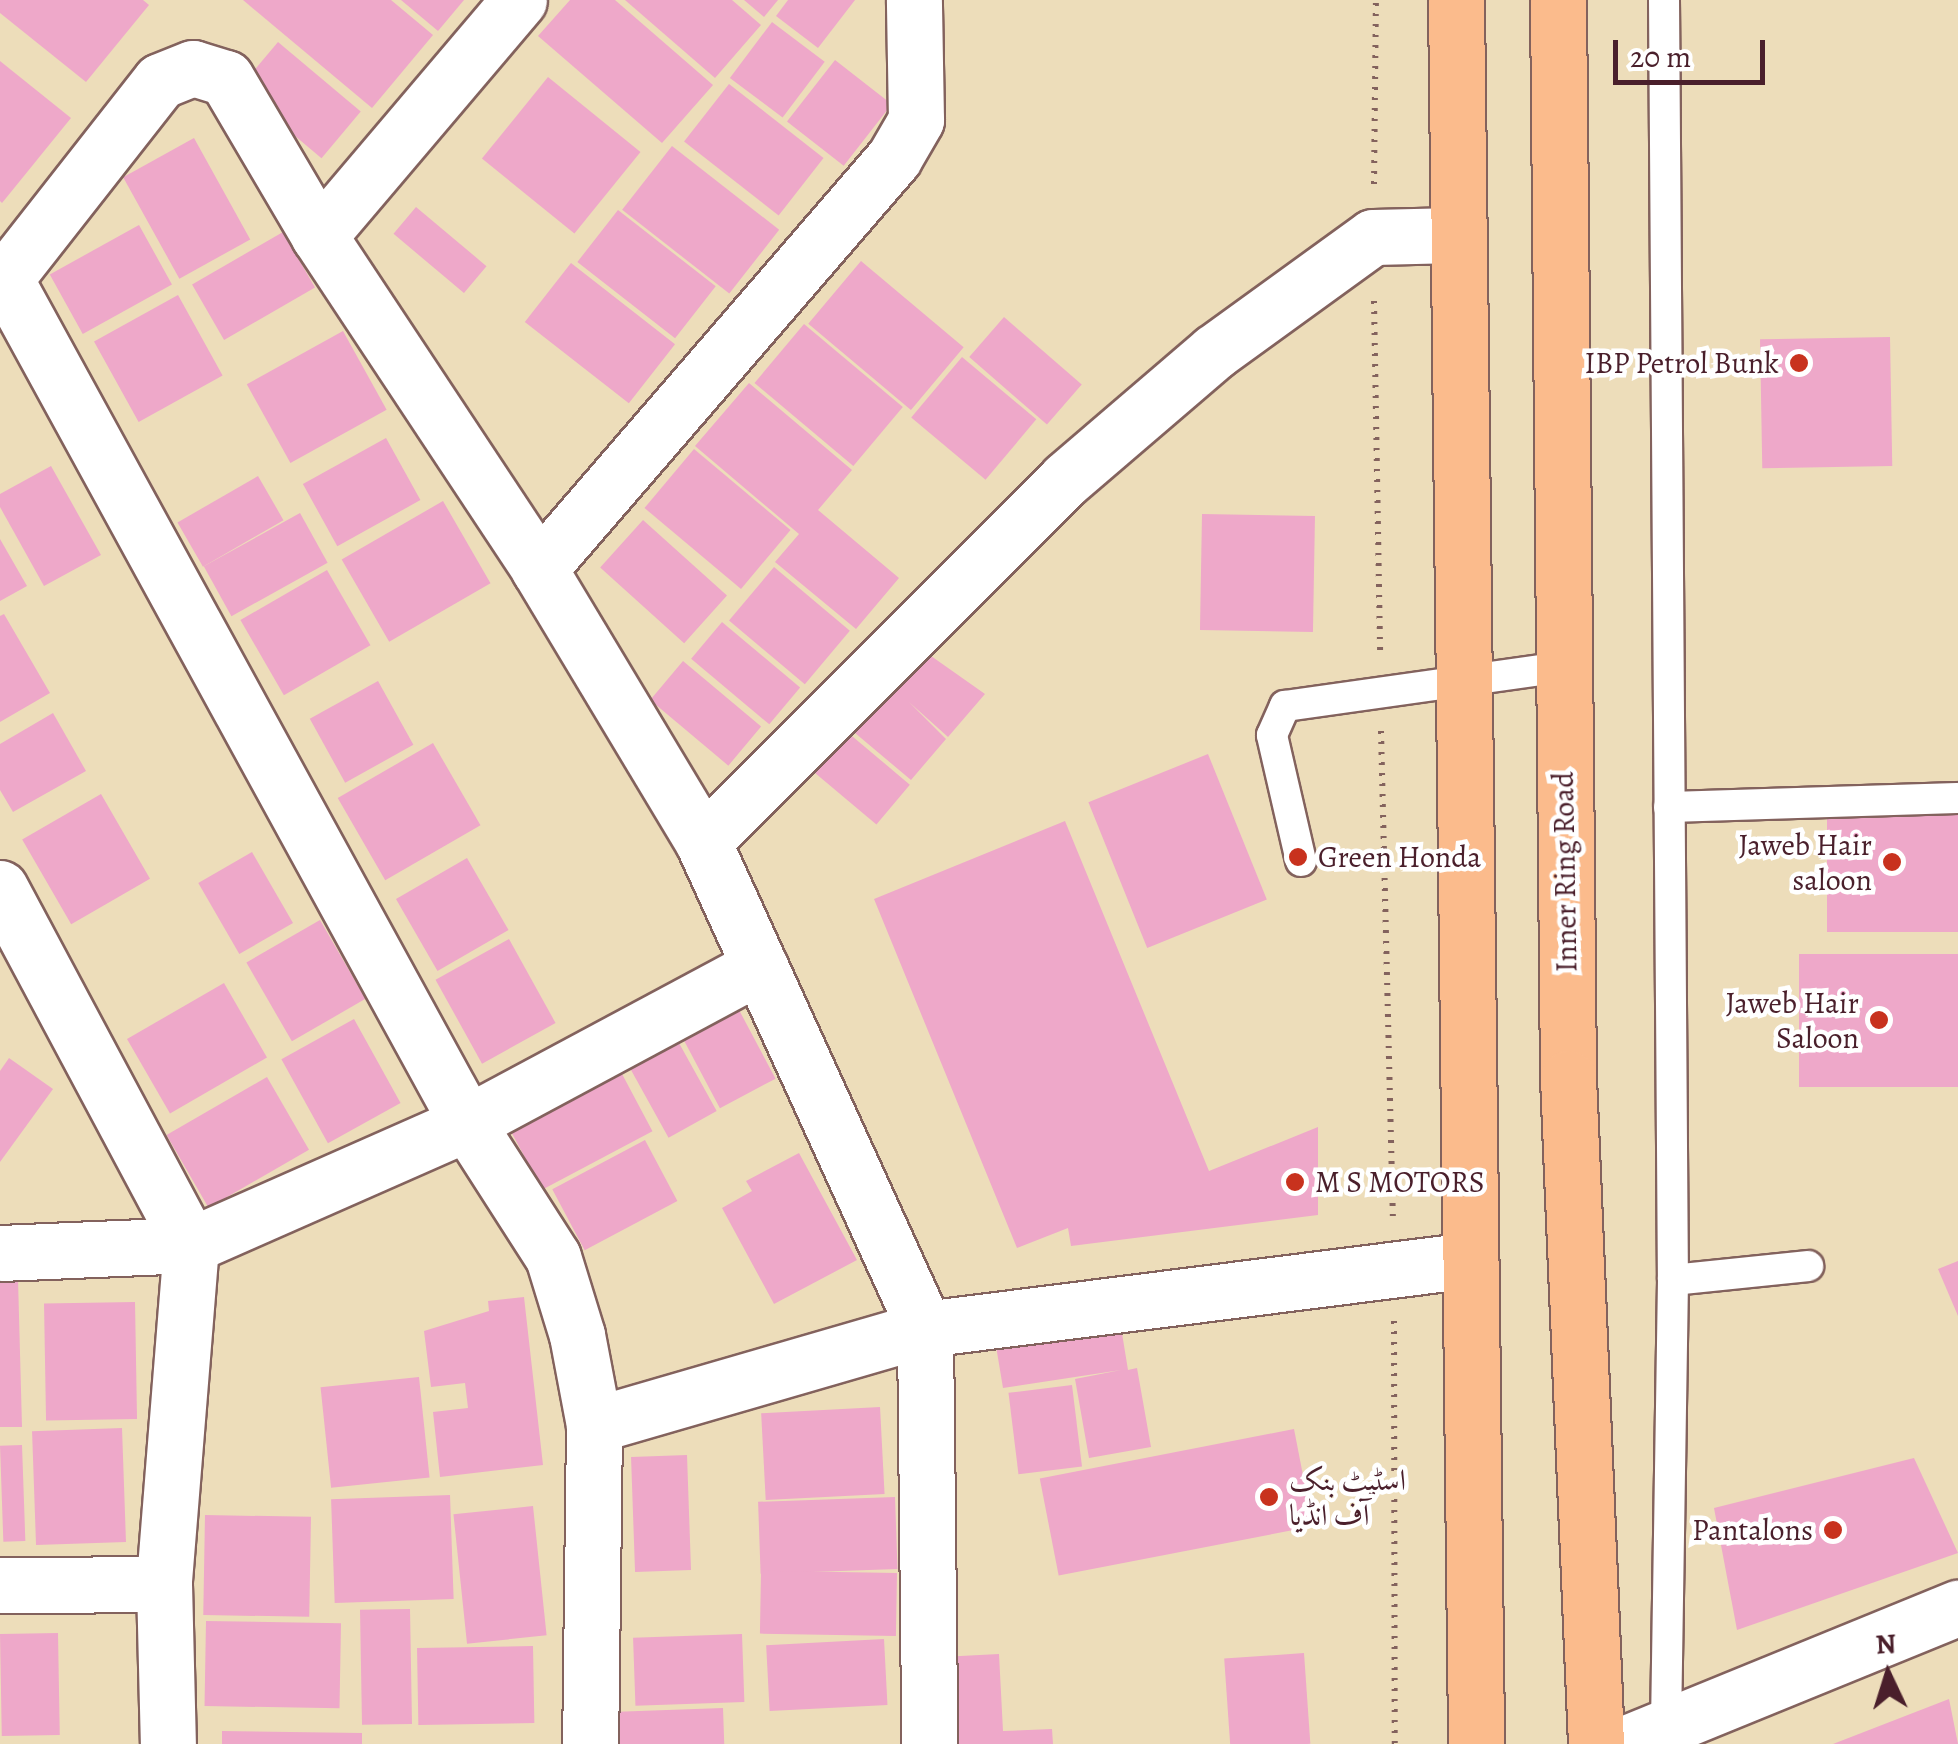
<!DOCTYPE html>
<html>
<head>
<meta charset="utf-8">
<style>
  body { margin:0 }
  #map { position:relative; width:1958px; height:1744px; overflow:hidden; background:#edddba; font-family:Alegreya,Amiri,serif }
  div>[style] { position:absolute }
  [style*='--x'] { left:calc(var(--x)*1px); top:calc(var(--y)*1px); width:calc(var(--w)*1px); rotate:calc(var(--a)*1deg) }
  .building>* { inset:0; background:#eea8c9; transform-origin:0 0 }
  .path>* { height:6px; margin-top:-3px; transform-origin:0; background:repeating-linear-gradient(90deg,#83625d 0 2.5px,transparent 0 10.5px) }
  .roads { filter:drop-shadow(2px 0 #83625d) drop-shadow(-2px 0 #83625d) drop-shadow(0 2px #83625d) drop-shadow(0 -2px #83625d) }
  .service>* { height:30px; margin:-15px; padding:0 15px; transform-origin:15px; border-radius:15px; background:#fff }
  .minor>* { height:55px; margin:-27.5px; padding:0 27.5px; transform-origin:27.5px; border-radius:27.5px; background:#fff }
  .trunk>* { height:55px; margin:-27.5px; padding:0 27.5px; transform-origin:27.5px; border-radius:27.5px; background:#fbbb8c }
  .dots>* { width:28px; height:28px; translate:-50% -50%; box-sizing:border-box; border:5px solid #fff; border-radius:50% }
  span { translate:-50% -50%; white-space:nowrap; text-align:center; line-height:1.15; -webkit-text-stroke:9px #fff; paint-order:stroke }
  .poi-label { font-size:30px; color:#4a1f2b }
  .right { translate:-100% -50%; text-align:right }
  .left { translate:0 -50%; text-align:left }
  .street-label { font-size:30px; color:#4a1f2b }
  .north { position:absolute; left:1838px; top:1624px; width:100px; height:100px; -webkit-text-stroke:8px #fff; paint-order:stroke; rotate:356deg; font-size:28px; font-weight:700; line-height:40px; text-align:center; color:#4a1f2b }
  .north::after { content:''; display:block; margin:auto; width:35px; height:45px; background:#4a1f2b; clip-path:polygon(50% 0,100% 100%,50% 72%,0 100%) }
  .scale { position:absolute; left:1613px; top:40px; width:152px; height:45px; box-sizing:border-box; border:5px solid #4a1f2b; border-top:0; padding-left:12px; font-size:30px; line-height:35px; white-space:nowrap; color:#4a1f2b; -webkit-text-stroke:8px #fff; paint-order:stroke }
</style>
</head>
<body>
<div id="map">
  <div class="building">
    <div style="clip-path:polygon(0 0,143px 0,149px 5px,86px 82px,0 13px)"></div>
    <div style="clip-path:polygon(243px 0,391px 0,433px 35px,372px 108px)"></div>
    <div style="clip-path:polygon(401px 0,464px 0,438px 31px)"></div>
    <div style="clip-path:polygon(570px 0,615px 0,713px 85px,662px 143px,538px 36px)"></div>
    <div style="clip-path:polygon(625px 0,732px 0,761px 25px,715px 78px)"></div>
    <div style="clip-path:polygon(744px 0,778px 0,764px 17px)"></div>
    <div style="clip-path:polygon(788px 0,855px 0,818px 48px,776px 16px)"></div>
    <div style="left:772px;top:22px;width:66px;height:70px;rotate:37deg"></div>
    <div style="left:278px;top:42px;width:108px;height:61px;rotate:40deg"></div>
    <div style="left:835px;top:60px;width:72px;height:78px;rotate:38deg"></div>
    <div style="clip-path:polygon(0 61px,71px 118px,2px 203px,0 201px)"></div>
    <div style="left:548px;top:77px;width:119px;height:105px;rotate:39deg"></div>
    <div style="left:729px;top:84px;width:120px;height:73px;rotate:38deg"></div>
    <div style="left:194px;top:138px;width:116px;height:81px;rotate:61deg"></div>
    <div style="left:672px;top:146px;width:136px;height:81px;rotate:38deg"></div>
    <div style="left:416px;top:207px;width:92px;height:35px;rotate:40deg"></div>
    <div style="left:618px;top:210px;width:124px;height:66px;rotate:38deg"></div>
    <div style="left:139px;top:225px;width:68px;height:102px;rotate:61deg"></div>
    <div style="left:283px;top:232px;width:64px;height:105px;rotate:60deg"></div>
    <div style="left:861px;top:261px;width:134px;height:82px;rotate:40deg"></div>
    <div style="left:571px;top:263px;width:132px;height:75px;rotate:38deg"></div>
    <div style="left:178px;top:295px;width:92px;height:96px;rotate:61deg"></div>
    <div style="left:1004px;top:317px;width:103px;height:53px;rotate:41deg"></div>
    <div style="left:804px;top:324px;width:129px;height:77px;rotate:40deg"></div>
    <div style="left:343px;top:331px;width:90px;height:110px;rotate:61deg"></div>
    <div style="left:1890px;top:337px;width:129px;height:130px;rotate:89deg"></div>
    <div style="left:962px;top:357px;width:97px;height:79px;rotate:40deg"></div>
    <div style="clip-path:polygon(749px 383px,852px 470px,818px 510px,899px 578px,856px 629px,775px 562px,799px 534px,695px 446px)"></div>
    <div style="left:386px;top:438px;width:71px;height:95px;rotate:61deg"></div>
    <div style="left:694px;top:449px;width:126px;height:77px;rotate:40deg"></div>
    <div style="clip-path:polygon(51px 466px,101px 555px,44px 586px,0 507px,0 494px)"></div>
    <div style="left:258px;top:476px;width:51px;height:93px;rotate:60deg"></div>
    <div style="left:443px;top:501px;width:95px;height:117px;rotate:60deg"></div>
    <div style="left:300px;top:513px;width:57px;height:110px;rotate:61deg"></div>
    <div style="left:1202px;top:514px;width:113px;height:116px;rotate:1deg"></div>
    <div style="left:643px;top:520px;width:113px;height:64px;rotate:42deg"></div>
    <div style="clip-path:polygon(0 539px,27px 586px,0 601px)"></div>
    <div style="left:774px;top:567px;width:99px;height:70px;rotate:40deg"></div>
    <div style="left:327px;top:570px;width:87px;height:100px;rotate:60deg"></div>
    <div style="clip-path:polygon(4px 614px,50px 693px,0 722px,0 616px)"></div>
    <div style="left:722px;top:622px;width:102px;height:48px;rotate:40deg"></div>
    <div style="clip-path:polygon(914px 644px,985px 694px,948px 737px,909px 702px,946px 739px,911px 780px,836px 717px)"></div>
    <div style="left:683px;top:661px;width:102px;height:51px;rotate:40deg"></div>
    <div style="left:378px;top:681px;width:73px;height:78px;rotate:61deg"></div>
    <div style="clip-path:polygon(53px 713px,86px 771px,13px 812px,0 790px,0 744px)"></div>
    <div style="left:834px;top:721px;width:99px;height:52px;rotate:40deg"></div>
    <div style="left:433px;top:743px;width:95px;height:110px;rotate:60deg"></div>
    <div style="left:1208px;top:754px;width:157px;height:129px;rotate:68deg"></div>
    <div style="left:101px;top:794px;width:98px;height:91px;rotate:60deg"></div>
    <div style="left:1827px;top:809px;width:131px;height:123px"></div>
    <div style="clip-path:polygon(1065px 821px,1209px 1171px,1318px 1127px,1318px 1215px,1071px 1246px,1068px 1228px,1017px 1248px,874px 899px)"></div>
    <div style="left:252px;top:852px;width:82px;height:62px;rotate:60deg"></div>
    <div style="left:467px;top:858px;width:83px;height:82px;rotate:60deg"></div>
    <div style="left:320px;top:920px;width:91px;height:85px;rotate:60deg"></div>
    <div style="left:509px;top:939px;width:96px;height:84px;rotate:61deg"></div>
    <div style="left:1799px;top:954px;width:159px;height:133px"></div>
    <div style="left:224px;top:983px;width:86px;height:112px;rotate:60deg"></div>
    <div style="left:738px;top:1008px;width:80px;height:63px;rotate:62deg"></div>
    <div style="left:354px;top:1019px;width:96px;height:83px;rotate:61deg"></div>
    <div style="left:674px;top:1034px;width:88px;height:55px;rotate:61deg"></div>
    <div style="clip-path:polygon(9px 1058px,53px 1089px,0 1162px,0 1071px)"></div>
    <div style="left:621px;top:1072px;width:67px;height:125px;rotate:62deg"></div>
    <div style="left:267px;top:1077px;width:84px;height:116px;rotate:60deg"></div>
    <div style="left:645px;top:1140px;width:69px;height:105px;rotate:62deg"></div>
    <div style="clip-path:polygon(799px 1153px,857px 1260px,774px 1304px,722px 1208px,752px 1191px,746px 1181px)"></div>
    <div style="clip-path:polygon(1958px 1261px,1958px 1316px,1938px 1269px)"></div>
    <div style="clip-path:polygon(0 1279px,18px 1279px,22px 1427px,0 1427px)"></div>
    <div style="clip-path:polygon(524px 1297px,543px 1465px,440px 1477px,433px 1412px,468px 1408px,465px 1383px,431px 1387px,424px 1331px,489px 1311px,488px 1301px)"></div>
    <div style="left:135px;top:1302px;width:117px;height:91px;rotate:89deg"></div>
    <div style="clip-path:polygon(1120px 1321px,1128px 1370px,1137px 1368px,1151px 1447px,1089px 1458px,1075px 1379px,1121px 1370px,1003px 1388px,995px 1340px)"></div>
    <div style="left:419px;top:1377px;width:101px;height:99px;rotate:84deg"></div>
    <div style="left:1072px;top:1385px;width:82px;height:64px;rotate:83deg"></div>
    <div style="left:880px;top:1407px;width:87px;height:119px;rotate:87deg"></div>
    <div style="left:122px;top:1428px;width:114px;height:90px;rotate:88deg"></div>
    <div style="left:1294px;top:1429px;width:99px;height:259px;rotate:79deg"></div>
    <div style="left:22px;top:1445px;width:96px;height:22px;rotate:88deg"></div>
    <div style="left:687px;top:1455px;width:115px;height:56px;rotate:88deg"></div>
    <div style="clip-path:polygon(1914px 1458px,1958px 1553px,1737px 1630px,1714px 1508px)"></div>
    <div style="left:450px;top:1495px;width:104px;height:119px;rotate:88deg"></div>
    <div style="left:895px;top:1497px;width:72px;height:137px;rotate:88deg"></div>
    <div style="left:533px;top:1506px;width:130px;height:80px;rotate:84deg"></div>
    <div style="left:205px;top:1515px;width:106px;height:100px;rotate:1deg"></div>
    <div style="left:897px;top:1573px;width:63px;height:136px;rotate:91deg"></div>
    <div style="left:410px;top:1609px;width:115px;height:50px;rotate:89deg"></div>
    <div style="left:206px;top:1621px;width:135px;height:85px;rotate:1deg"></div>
    <div style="left:58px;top:1633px;width:102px;height:58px;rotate:89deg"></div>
    <div style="left:742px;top:1634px;width:68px;height:109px;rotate:88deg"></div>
    <div style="left:884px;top:1639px;width:66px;height:118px;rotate:87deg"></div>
    <div style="left:533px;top:1646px;width:77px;height:116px;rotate:89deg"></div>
    <div style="left:1304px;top:1653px;width:91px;height:80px;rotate:86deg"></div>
    <div style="clip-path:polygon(999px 1654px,1003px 1731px,1052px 1729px,1053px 1744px,944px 1744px,941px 1657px)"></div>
    <div style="clip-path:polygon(1949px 1699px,1958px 1744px,1833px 1744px)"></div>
    <div style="left:723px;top:1708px;width:36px;height:105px;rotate:88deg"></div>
    <div style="clip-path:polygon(222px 1731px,362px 1733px,362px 1744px,222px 1744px)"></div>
  </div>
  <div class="path">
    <div style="--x:1374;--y:184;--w:184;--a:-89.4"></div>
    <div style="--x:1374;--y:301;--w:353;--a:89"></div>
    <div style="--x:1381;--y:731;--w:488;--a:88.6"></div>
    <div style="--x:1394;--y:1321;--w:423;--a:89.9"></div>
  </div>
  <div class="roads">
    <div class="service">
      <div style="--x:1664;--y:0;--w:1280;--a:89.6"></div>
      <div style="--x:1673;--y:1280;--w:445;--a:90.9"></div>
      <div style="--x:1669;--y:807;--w:289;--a:-1.8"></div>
      <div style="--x:1301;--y:861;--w:129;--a:-103"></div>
      <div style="--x:1272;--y:735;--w:32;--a:-66"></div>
      <div style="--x:1285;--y:706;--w:280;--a:-8"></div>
      <div style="--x:1673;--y:1280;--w:136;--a:-5.9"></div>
    </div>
    <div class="minor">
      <div style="--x:319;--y:236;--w:309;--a:-49.7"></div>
      <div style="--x:5;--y:279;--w:962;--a:61.3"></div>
      <div style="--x:467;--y:1123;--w:159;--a:57.3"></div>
      <div style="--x:553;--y:1257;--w:82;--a:72.9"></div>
      <div style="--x:577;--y:1335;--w:92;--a:79.3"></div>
      <div style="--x:594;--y:1425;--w:319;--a:90.7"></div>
      <div style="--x:0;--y:285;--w:259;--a:-51.9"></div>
      <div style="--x:160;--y:81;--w:35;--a:-22"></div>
      <div style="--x:193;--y:68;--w:34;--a:17"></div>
      <div style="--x:226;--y:78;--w:183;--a:59.5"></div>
      <div style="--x:319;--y:236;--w:399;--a:56.5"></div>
      <div style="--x:539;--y:569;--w:318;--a:59"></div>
      <div style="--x:703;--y:842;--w:535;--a:65.49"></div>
      <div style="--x:925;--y:1329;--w:415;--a:89.4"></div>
      <div style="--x:539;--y:569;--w:543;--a:-49.18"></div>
      <div style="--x:894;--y:158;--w:44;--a:-59.9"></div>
      <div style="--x:916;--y:120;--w:120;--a:-91"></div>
      <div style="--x:703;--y:842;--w:513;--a:-45"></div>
      <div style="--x:1066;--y:479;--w:195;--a:-40.6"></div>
      <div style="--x:1214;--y:352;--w:196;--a:-35.9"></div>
      <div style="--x:1373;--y:237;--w:83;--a:-1.4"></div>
      <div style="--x:0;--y:888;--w:405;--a:61.9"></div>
      <div style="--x:191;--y:1245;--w:340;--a:94.6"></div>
      <div style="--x:164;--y:1584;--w:160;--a:88.6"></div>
      <div style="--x:0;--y:1253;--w:191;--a:-2.4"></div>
      <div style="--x:191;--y:1245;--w:302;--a:-23.8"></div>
      <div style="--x:467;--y:1123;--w:332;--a:-28.2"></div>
      <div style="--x:594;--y:1425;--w:345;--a:-16.2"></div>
      <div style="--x:925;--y:1329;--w:549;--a:-7.22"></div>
      <div style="--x:0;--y:1585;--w:164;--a:-0.3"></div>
      <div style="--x:1624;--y:1744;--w:361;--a:-22.2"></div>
    </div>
    <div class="trunk">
      <div style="--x:1456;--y:0;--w:1744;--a:89.34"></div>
      <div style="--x:1558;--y:0;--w:1078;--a:89.47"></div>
      <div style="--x:1568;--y:1078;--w:667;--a:87.59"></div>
    </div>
  </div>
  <div class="dots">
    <div style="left:1799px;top:363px;background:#c8321e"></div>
    <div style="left:1298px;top:857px;background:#c8321e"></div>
    <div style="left:1892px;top:862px;background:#c8321e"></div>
    <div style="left:1879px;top:1020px;background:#c8321e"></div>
    <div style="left:1295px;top:1182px;background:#c8321e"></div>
    <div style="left:1269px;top:1497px;background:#c8321e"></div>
    <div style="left:1833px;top:1530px;background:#c8321e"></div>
  </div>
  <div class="poi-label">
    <span class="right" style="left:1779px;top:363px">IBP Petrol Bunk</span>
    <span class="right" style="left:1872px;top:862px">Jaweb Hair<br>saloon</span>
    <span class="left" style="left:1318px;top:857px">Green Honda</span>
    <span class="right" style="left:1859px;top:1020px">Jaweb Hair<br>Saloon</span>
    <span class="left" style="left:1315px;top:1182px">M S MOTORS</span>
    <span class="left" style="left:1289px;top:1497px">اسٹیٹ بنک<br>آف انڈیا</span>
    <span class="right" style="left:1813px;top:1530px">Pantalons</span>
  </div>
  <div class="street-label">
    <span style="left:1565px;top:872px;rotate:-91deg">Inner Ring Road</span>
  </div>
  <div class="north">N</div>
  <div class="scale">20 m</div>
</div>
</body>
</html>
